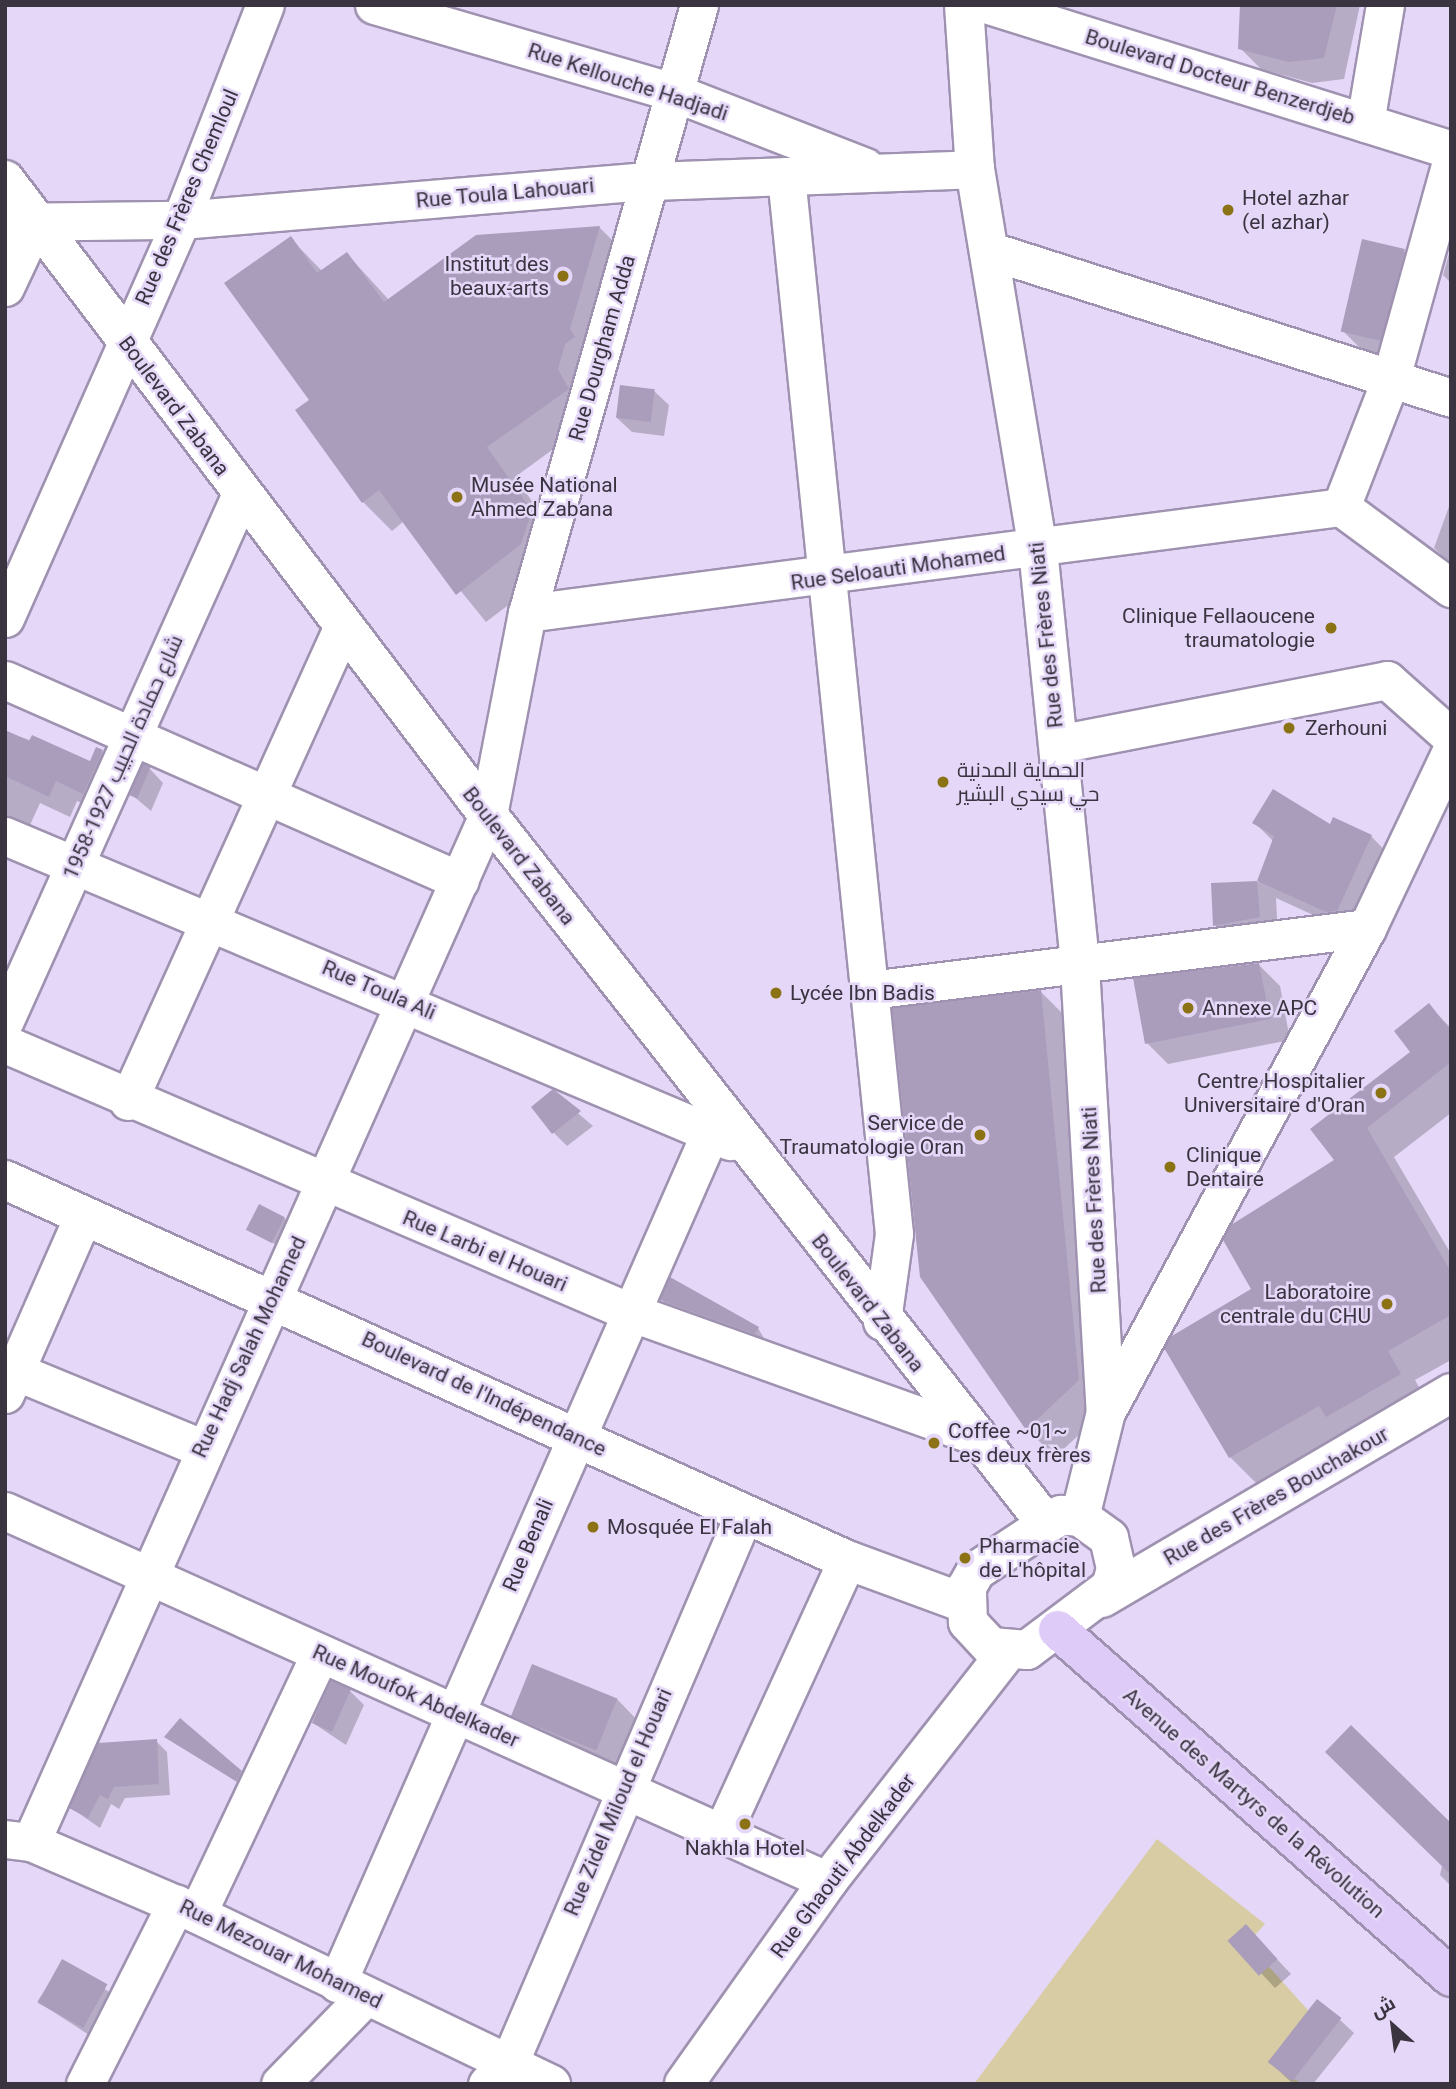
<!DOCTYPE html>
<html>
<head>
<meta charset="utf-8">
<style>
  body { margin:0 }
  #map { position:relative; width:1456px; height:2089px; overflow:hidden; background:#e5d7f8; font-family:Roboto,Cairo,sans-serif }
  div>[style] { position:absolute }
  [style*='--x'] { left:calc(var(--x)*1px); top:calc(var(--y)*1px); width:calc(var(--w)*1px); rotate:calc(var(--a)*1deg) }
  .green>* { inset:0; background:#d8cca4 }
  .shadow>* { inset:0; background:#0003; transform-origin:0 0 }
  .building>* { inset:0; background:#aa9dbc; transform-origin:0 0 }
  .roads { filter:drop-shadow(2px 0 #9f92b0) drop-shadow(-2px 0 #9f92b0) drop-shadow(0 2px #9f92b0) drop-shadow(0 -2px #9f92b0) }
  .street>* { height:37px; margin:-18.5px; padding:0 18.5px; transform-origin:18.5px; border-radius:18.5px; background:#fff }
  .secondary>* { height:38px; margin:-19px; padding:0 19px; transform-origin:19px; border-radius:19px; background:#fff }
  .primary>* { height:38px; margin:-19px; padding:0 19px; transform-origin:19px; border-radius:19px; background:#dfcbf7 }
  .dots>* { width:19px; height:19px; translate:-50% -50%; box-sizing:border-box; border:4px solid #e5d7f8; border-radius:50% }
  span { translate:-50% -50%; white-space:nowrap; text-align:center; line-height:1.15; -webkit-text-stroke:5px #e5d7f8; paint-order:stroke }
  .street-label { font-size:21px; color:#393440 }
  .poi-label { font-size:21px; color:#393440 }
  .left { translate:0 -50%; text-align:left }
  .right { translate:-100% -50%; text-align:right }
  .frame { position:absolute; inset:0; border:7px solid #393440; pointer-events:none }
  .north { position:absolute; left:1358px; top:1991px; width:70px; height:70px; -webkit-text-stroke:5px #e5d7f8; paint-order:stroke; rotate:332deg; font-size:19px; font-weight:700; line-height:28px; text-align:center; color:#393440 }
  .north::after { content:''; display:block; margin:auto; width:24px; height:32px; background:#393440; clip-path:polygon(50% 0,100% 100%,50% 72%,0 100%) }
</style>
</head>
<body>
<div id="map">
  <div class="green">
    <div style="clip-path:polygon(1157px 1839px,1265px 1924px,1248px 1943px,1323px 2027px,1283px 2073px,1303px 2084px,974px 2084px)"></div>
  </div>
  <div class="shadow">
    <div style="clip-path:polygon(1247px 5px,1360px 5px,1344px 79px,1312px 83px,1261px 69px,1240px 48px)"></div>
    <div style="clip-path:polygon(599px 227px,628px 256px,596px 418px,515px 477px,560px 541px,550px 573px,486px 622px,404px 521px,392px 531px,363px 502px,311px 401px,290px 238px,322px 271px,347px 254px,389px 300px)"></div>
    <div style="clip-path:polygon(1451px 247px,1451px 283px,1443px 275px)"></div>
    <div style="clip-path:polygon(1404px 251px,1425px 272px,1401px 360px,1364px 352px,1342px 330px)"></div>
    <div style="clip-path:polygon(654px 391px,669px 405px,664px 436px,632px 432px,617px 418px)"></div>
    <div style="clip-path:polygon(1451px 501px,1451px 564px,1434px 548px)"></div>
    <div style="clip-path:polygon(5px 731px,91px 763px,102px 752px,123px 773px,105px 814px,77px 801px,70px 817px,40px 803px,25px 836px,5px 837px)"></div>
    <div style="clip-path:polygon(149px 768px,163px 783px,151px 811px,131px 794px)"></div>
    <div style="clip-path:polygon(1254px 822px,1331px 826px,1371px 836px,1390px 856px,1346px 930px,1276px 898px,1278px 936px,1234px 944px,1215px 925px,1213px 885px,1258px 882px,1274px 842px)"></div>
    <div style="clip-path:polygon(1258px 964px,1280px 986px,1290px 1040px,1168px 1064px,1147px 1043px)"></div>
    <div style="clip-path:polygon(1041px 992px,1069px 1020px,1107px 1409px,1055px 1457px,1027px 1429px)"></div>
    <div style="clip-path:polygon(1429px 1006px,1451px 1028px,1451px 1113px,1394px 1157px,1451px 1254px,1451px 1360px,1415px 1380px,1428px 1403px,1259px 1486px,1230px 1457px,1254px 1290px,1412px 1052px)"></div>
    <div style="clip-path:polygon(553px 1092px,593px 1126px,567px 1146px,553px 1132px)"></div>
    <div style="clip-path:polygon(284px 1218px,291px 1225px,280px 1247px,249px 1230px)"></div>
    <div style="clip-path:polygon(671px 1279px,758px 1328px,769px 1347px,676px 1314px,662px 1300px)"></div>
    <div style="clip-path:polygon(350px 1691px,364px 1705px,346px 1745px,313px 1723px)"></div>
    <div style="clip-path:polygon(617px 1699px,638px 1721px,617px 1773px,535px 1737px,514px 1715px)"></div>
    <div style="clip-path:polygon(166px 1737px,240px 1772px,247px 1779px,243px 1786px)"></div>
    <div style="clip-path:polygon(156px 1741px,167px 1752px,170px 1795px,125px 1798px,119px 1809px,111px 1804px,100px 1828px,71px 1808px)"></div>
    <div style="clip-path:polygon(1451px 1826px,1451px 1886px,1440px 1875px)"></div>
    <div style="clip-path:polygon(1231px 1941px,1260px 1941px,1291px 1974px,1275px 1988px)"></div>
    <div style="left:63px;top:1962px;width:69px;height:47px;rotate:33deg"></div>
    <div style="clip-path:polygon(1339px 2019px,1354px 2033px,1313px 2084px,1293px 2084px,1269px 2061px)"></div>
  </div>
  <div class="building">
    <div style="clip-path:polygon(1240px 5px,1337px 5px,1324px 58px,1289px 62px,1238px 49px)"></div>
    <div style="clip-path:polygon(600px 226px,570px 329px,575px 337px,565px 344px,558px 369px,569px 389px,487px 447px,532px 511px,521px 544px,456px 595px,379px 490px,362px 503px,295px 410px,309px 400px,224px 283px,291px 236px,317px 273px,347px 252px,384px 302px,476px 235px)"></div>
    <div style="left:1362px;top:239px;width:44px;height:95px;rotate:13deg"></div>
    <div style="left:620px;top:385px;width:35px;height:33px;rotate:7deg"></div>
    <div style="clip-path:polygon(5px 730px,29px 741px,32px 735px,90px 761px,96px 747px,103px 750px,83px 794px,56px 781px,49px 797px,5px 776px)"></div>
    <div style="left:143px;top:764px;width:8px;height:34px;rotate:23deg"></div>
    <div style="clip-path:polygon(1273px 789px,1330px 824px,1333px 817px,1372px 835px,1337px 911px,1326px 912px,1257px 881px,1260px 917px,1213px 926px,1211px 883px,1257px 881px,1274px 836px,1252px 823px)"></div>
    <div style="clip-path:polygon(1259px 963px,1270px 1019px,1145px 1044px,1133px 978px)"></div>
    <div style="clip-path:polygon(1041px 990px,1079px 1380px,1026px 1430px,920px 1277px,892px 1008px)"></div>
    <div style="clip-path:polygon(1429px 1003px,1451px 1031px,1451px 1062px,1367px 1128px,1451px 1272px,1451px 1315px,1388px 1351px,1401px 1374px,1326px 1417px,1319px 1406px,1229px 1458px,1164px 1348px,1170px 1337px,1251px 1289px,1223px 1240px,1231px 1225px,1334px 1160px,1310px 1129px,1410px 1052px,1394px 1031px)"></div>
    <div style="clip-path:polygon(553px 1089px,581px 1111px,552px 1134px,531px 1107px)"></div>
    <div style="left:259px;top:1204px;width:29px;height:29px;rotate:27deg"></div>
    <div style="clip-path:polygon(670px 1277px,759px 1327px,755px 1334px,660px 1300px)"></div>
    <div style="left:532px;top:1664px;width:92px;height:56px;rotate:22deg"></div>
    <div style="left:331px;top:1680px;width:22px;height:47px;rotate:24deg"></div>
    <div style="clip-path:polygon(180px 1718px,242px 1771px,236px 1781px,164px 1737px)"></div>
    <div style="clip-path:polygon(1351px 1725px,1451px 1823px,1451px 1875px,1325px 1752px)"></div>
    <div style="clip-path:polygon(157px 1739px,159px 1784px,114px 1787px,108px 1799px,100px 1795px,88px 1818px,69px 1808px,98px 1743px)"></div>
    <div style="left:1246px;top:1924px;width:47px;height:25px;rotate:48deg"></div>
    <div style="left:62px;top:1959px;width:52px;height:50px;rotate:29deg"></div>
    <div style="left:1317px;top:1999px;width:31px;height:80px;rotate:38deg"></div>
  </div>
  <div class="roads">
    <div class="street">
      <div style="--x:374;--y:5;--w:311;--a:16.2"></div>
      <div style="--x:673;--y:92;--w:206;--a:21.3"></div>
      <div style="--x:989;--y:5;--w:484;--a:17.4"></div>
      <div style="--x:1365;--y:123;--w:120;--a:-80.4"></div>
      <div style="--x:786;--y:176;--w:1063;--a:84.17"></div>
      <div style="--x:894;--y:1234;--w:88;--a:97.9"></div>
      <div style="--x:5;--y:222;--w:176;--a:-0.7"></div>
      <div style="--x:181;--y:220;--w:471;--a:-4.8"></div>
      <div style="--x:650;--y:181;--w:325;--a:-2.1"></div>
      <div style="--x:991;--y:251;--w:483;--a:17.7"></div>
      <div style="--x:5;--y:287;--w:73;--a:-64.8"></div>
      <div style="--x:1341;--y:507;--w:138;--a:-68.8"></div>
      <div style="--x:1391;--y:378;--w:225;--a:-74.5"></div>
      <div style="--x:527;--y:613;--w:821;--a:-7.42"></div>
      <div style="--x:1341;--y:507;--w:137;--a:36.4"></div>
      <div style="--x:5;--y:618;--w:435;--a:-66.1"></div>
      <div style="--x:181;--y:220;--w:231;--a:-68.7"></div>
      <div style="--x:5;--y:680;--w:497;--a:23.8"></div>
      <div style="--x:1058;--y:744;--w:335;--a:-11"></div>
      <div style="--x:1387;--y:680;--w:86;--a:41.7"></div>
      <div style="--x:5;--y:836;--w:787;--a:22.82"></div>
      <div style="--x:870;--y:990;--w:501;--a:-7.11"></div>
      <div style="--x:5;--y:1020;--w:577;--a:-65.84"></div>
      <div style="--x:5;--y:1044;--w:680;--a:23.21"></div>
      <div style="--x:630;--y:1312;--w:365;--a:19.7"></div>
      <div style="--x:128;--y:1101;--w:521;--a:-65.65"></div>
      <div style="--x:5;--y:1367;--w:213;--a:22.4"></div>
      <div style="--x:5;--y:1394;--w:194;--a:-66.3"></div>
      <div style="--x:1106;--y:1412;--w:550;--a:-61.66"></div>
      <div style="--x:1367;--y:928;--w:196;--a:-64.6"></div>
      <div style="--x:5;--y:1511;--w:902;--a:24.21"></div>
      <div style="--x:722;--y:1833;--w:300;--a:-65.4"></div>
      <div style="--x:5;--y:1839;--w:26;--a:7"></div>
      <div style="--x:31;--y:1842;--w:158;--a:23.2"></div>
      <div style="--x:176;--y:1904;--w:416;--a:25.6"></div>
      <div style="--x:31;--y:1842;--w:1124;--a:-66.01"></div>
      <div style="--x:488;--y:815;--w:206;--a:-79.1"></div>
      <div style="--x:527;--y:613;--w:632;--a:-74.2"></div>
      <div style="--x:197;--y:1914;--w:288;--a:-64.7"></div>
      <div style="--x:337;--y:1983;--w:930;--a:-66.3"></div>
      <div style="--x:711;--y:1131;--w:25;--a:-81"></div>
      <div style="--x:85;--y:2084;--w:202;--a:-63.2"></div>
      <div style="--x:280;--y:2084;--w:123;--a:-45.7"></div>
      <div style="--x:487;--y:2084;--w:33;--a:-45"></div>
      <div style="--x:510;--y:2061;--w:595;--a:-66.84"></div>
    </div>
    <div class="secondary">
      <div style="--x:964;--y:5;--w:164;--a:86.2"></div>
      <div style="--x:975;--y:169;--w:385;--a:80.6"></div>
      <div style="--x:1038;--y:549;--w:419;--a:84.2"></div>
      <div style="--x:1080;--y:966;--w:447;--a:86.7"></div>
      <div style="--x:1106;--y:1412;--w:108;--a:103.9"></div>
      <div style="--x:5;--y:180;--w:798;--a:52.74"></div>
      <div style="--x:488;--y:815;--w:900;--a:51.77"></div>
      <div style="--x:5;--y:1180;--w:924;--a:24.29"></div>
      <div style="--x:847;--y:1560;--w:125;--a:20.2"></div>
      <div style="--x:1061;--y:1515;--w:19;--a:6"></div>
      <div style="--x:1080;--y:1517;--w:36;--a:36"></div>
      <div style="--x:1109;--y:1538;--w:32;--a:77"></div>
      <div style="--x:1116;--y:1569;--w:19;--a:106"></div>
      <div style="--x:1111;--y:1587;--w:105;--a:143.1"></div>
      <div style="--x:1027;--y:1650;--w:36;--a:-175"></div>
      <div style="--x:991;--y:1647;--w:34;--a:-133"></div>
      <div style="--x:968;--y:1622;--w:35;--a:-92"></div>
      <div style="--x:967;--y:1587;--w:18;--a:-61"></div>
      <div style="--x:976;--y:1571;--w:102;--a:-33.4"></div>
      <div style="--x:1102;--y:1598;--w:405;--a:-30.4"></div>
      <div style="--x:684;--y:2084;--w:249;--a:-54.6"></div>
      <div style="--x:828;--y:1881;--w:291;--a:-52"></div>
    </div>
    <div class="primary">
      <div style="--x:1058;--y:1630;--w:524;--a:41.44"></div>
    </div>
  </div>
  <div class="dots">
    <div style="left:1228px;top:210px;background:#8b7215"></div>
    <div style="left:563px;top:276px;background:#8b7215"></div>
    <div style="left:457px;top:497px;background:#8b7215"></div>
    <div style="left:1331px;top:628px;background:#8b7215"></div>
    <div style="left:1289px;top:728px;background:#8b7215"></div>
    <div style="left:943px;top:782px;background:#8b7215"></div>
    <div style="left:776px;top:993px;background:#8b7215"></div>
    <div style="left:1188px;top:1008px;background:#8b7215"></div>
    <div style="left:1381px;top:1093px;background:#8b7215"></div>
    <div style="left:980px;top:1135px;background:#8b7215"></div>
    <div style="left:1170px;top:1167px;background:#8b7215"></div>
    <div style="left:1387px;top:1304px;background:#8b7215"></div>
    <div style="left:934px;top:1443px;background:#8b7215"></div>
    <div style="left:593px;top:1527px;background:#8b7215"></div>
    <div style="left:965px;top:1558px;background:#8b7215"></div>
    <div style="left:745px;top:1824px;background:#8b7215"></div>
  </div>
  <div class="street-label">
    <span style="left:1220px;top:77px;rotate:17deg">Boulevard Docteur Benzerdjeb</span>
    <span style="left:628px;top:82px;rotate:18deg">Rue Kellouche Hadjadi</span>
    <span style="left:505px;top:193px;rotate:-5deg">Rue Toula Lahouari</span>
    <span style="left:187px;top:197px;rotate:-67deg">Rue des Frères Chemloul</span>
    <span style="left:602px;top:348px;rotate:-74deg">Rue Dourgham Adda</span>
    <span style="left:174px;top:406px;rotate:53deg">Boulevard Zabana</span>
    <span style="left:898px;top:568px;rotate:-8deg">Rue Seloauti Mohamed</span>
    <span style="left:1046px;top:635px;rotate:-96deg">Rue des Frères Niati</span>
    <span style="left:123px;top:757px;rotate:-66deg">شارع حمادة الحبيب 1927-1958</span>
    <span style="left:519px;top:856px;rotate:52deg">Boulevard Zabana</span>
    <span style="left:379px;top:990px;rotate:23deg">Rue Toula Ali</span>
    <span style="left:1094px;top:1200px;rotate:-93deg">Rue des Frères Niati</span>
    <span style="left:485px;top:1251px;rotate:23deg">Rue Larbi el Houari</span>
    <span style="left:868px;top:1303px;rotate:52deg">Boulevard Zabana</span>
    <span style="left:249px;top:1347px;rotate:-65deg">Rue Hadj Salah Mohamed</span>
    <span style="left:484px;top:1394px;rotate:25deg">Boulevard de l'Indépendance</span>
    <span style="left:1276px;top:1496px;rotate:-30deg">Rue des Frères Bouchakour</span>
    <span style="left:528px;top:1545px;rotate:-67deg">Rue Benali</span>
    <span style="left:416px;top:1696px;rotate:24deg">Rue Moufok Abdelkader</span>
    <span style="left:618px;top:1802px;rotate:-67deg">Rue Zidel Miloud el Houari</span>
    <span style="left:1254px;top:1803px;rotate:41deg">Avenue des Martyrs de la Révolution</span>
    <span style="left:843px;top:1866px;rotate:-53deg">Rue Ghaouti Abdelkader</span>
    <span style="left:281px;top:1954px;rotate:26deg">Rue Mezouar Mohamed</span>
  </div>
  <div class="poi-label">
    <span class="left" style="left:1242px;top:210px">Hotel azhar<br>(el azhar)</span>
    <span class="right" style="left:549px;top:276px">Institut des<br>beaux-arts</span>
    <span class="left" style="left:471px;top:497px">Musée National<br>Ahmed Zabana</span>
    <span class="right" style="left:1315px;top:628px">Clinique Fellaoucene<br>traumatologie</span>
    <span class="left" style="left:1305px;top:728px">Zerhouni</span>
    <span class="left" style="left:957px;top:782px">الحماية المدنية<br>حي سيدي البشير</span>
    <span class="left" style="left:790px;top:993px">Lycée Ibn Badis</span>
    <span class="left" style="left:1202px;top:1008px">Annexe APC</span>
    <span class="right" style="left:1365px;top:1093px">Centre Hospitalier<br>Universitaire d'Oran</span>
    <span class="right" style="left:964px;top:1135px">Service de<br>Traumatologie Oran</span>
    <span class="left" style="left:1186px;top:1167px">Clinique<br>Dentaire</span>
    <span class="right" style="left:1371px;top:1304px">Laboratoire<br>centrale du CHU</span>
    <span class="left" style="left:948px;top:1443px">Coffee ~01~<br>Les deux frères</span>
    <span class="left" style="left:607px;top:1527px">Mosquée El Falah</span>
    <span class="left" style="left:979px;top:1558px">Pharmacie<br>de L'hôpital</span>
    <span style="left:745px;top:1848px">Nakhla Hotel</span>
  </div>
  <div class="frame"></div>
  <div class="north">ش</div>
</div>
</body>
</html>
